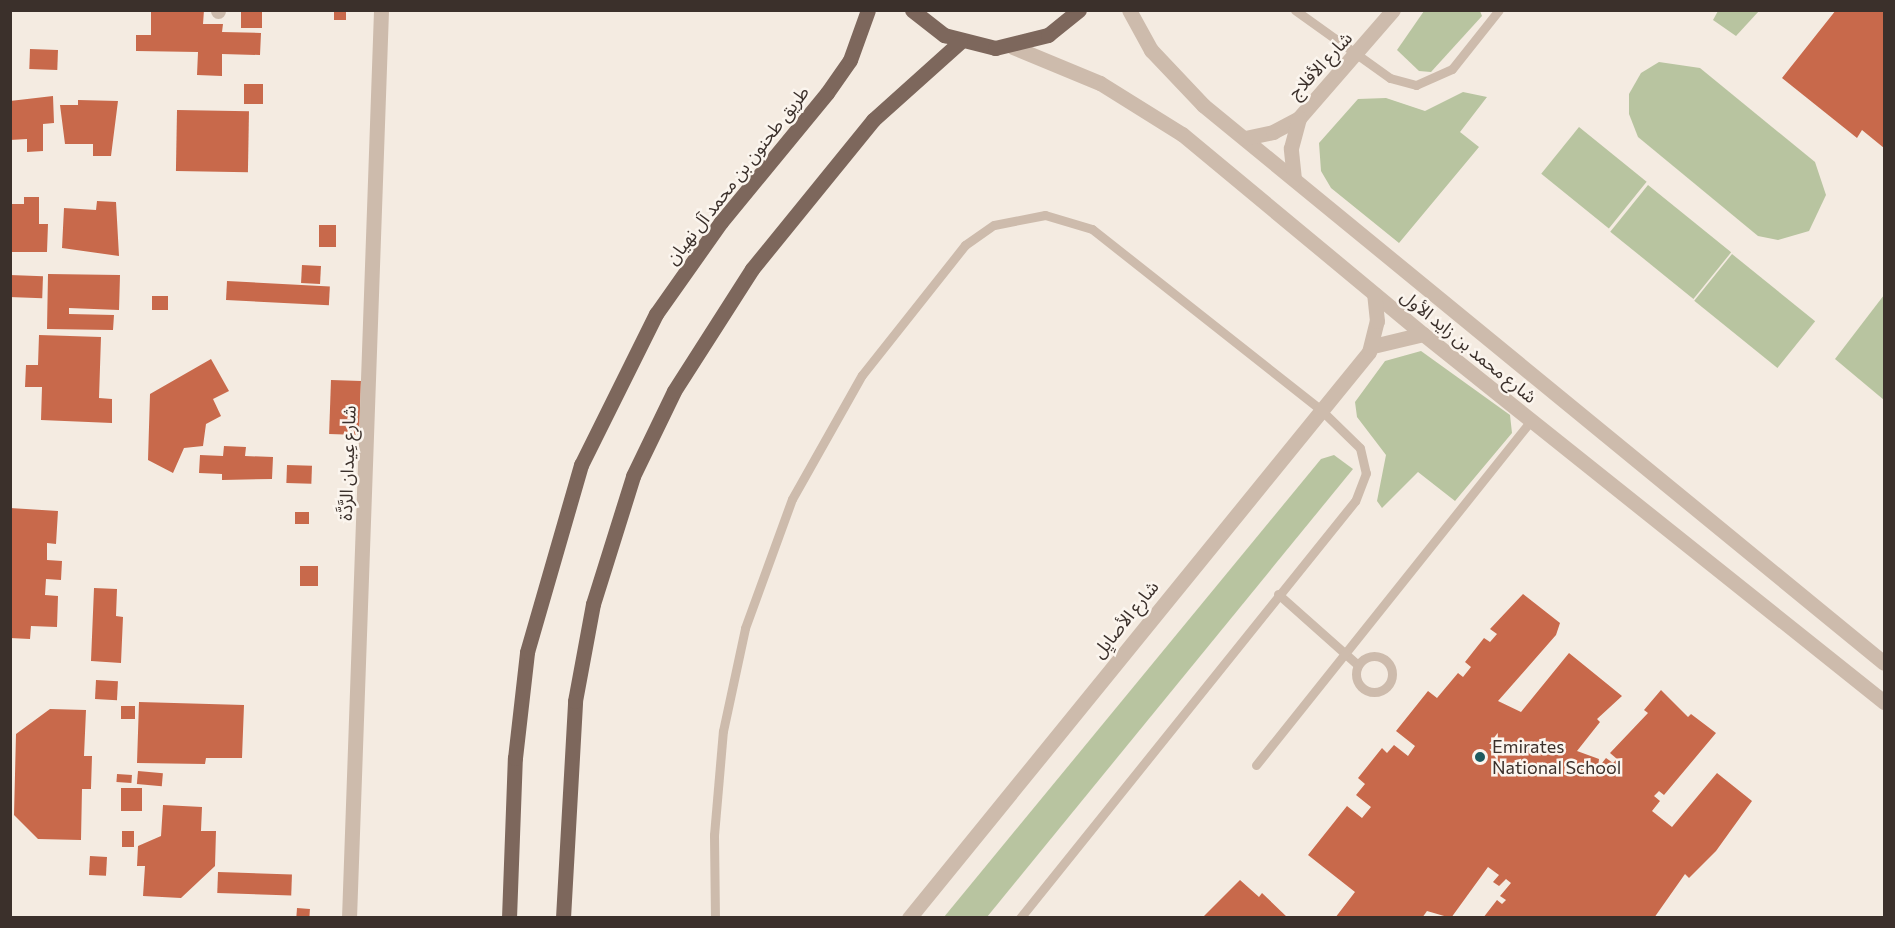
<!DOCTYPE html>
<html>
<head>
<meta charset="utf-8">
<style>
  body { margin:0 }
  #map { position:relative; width:1895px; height:928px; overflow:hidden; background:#f4ebe1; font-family:Commissioner,"Noto Sans Arabic",sans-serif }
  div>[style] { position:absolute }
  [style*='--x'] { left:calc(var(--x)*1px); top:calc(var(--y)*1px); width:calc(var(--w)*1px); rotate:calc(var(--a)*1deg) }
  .green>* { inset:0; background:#b8c4a0; transform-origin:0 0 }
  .building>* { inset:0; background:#c8694b; transform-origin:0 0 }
  .service>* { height:9px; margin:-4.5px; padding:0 4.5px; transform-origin:4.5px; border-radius:4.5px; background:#cdbbac }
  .service>.ring { margin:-4.5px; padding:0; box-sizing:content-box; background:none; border:9px solid #cdbbac; border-radius:50% }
  .minor>* { height:15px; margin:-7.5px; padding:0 7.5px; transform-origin:7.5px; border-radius:7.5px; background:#cdbbac }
  .primary>* { height:15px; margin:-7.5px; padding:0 7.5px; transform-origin:7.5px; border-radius:7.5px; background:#7d675c }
  .dots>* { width:16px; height:16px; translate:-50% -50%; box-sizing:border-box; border:3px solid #fbf5ee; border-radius:50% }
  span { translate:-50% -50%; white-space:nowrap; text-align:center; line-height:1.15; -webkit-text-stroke:5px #fbf5ee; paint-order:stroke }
  .street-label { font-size:18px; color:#3b302b }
  .poi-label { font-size:18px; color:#3b302b }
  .left { translate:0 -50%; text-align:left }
  .frame { position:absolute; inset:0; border:12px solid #3b302b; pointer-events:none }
</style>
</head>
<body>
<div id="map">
  <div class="green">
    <div style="clip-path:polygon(1424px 11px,1480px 11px,1482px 16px,1431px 72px,1419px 71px,1397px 50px)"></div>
    <div style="clip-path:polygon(1718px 11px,1759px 10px,1759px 11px,1736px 36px,1713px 20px)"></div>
    <div style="clip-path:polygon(1659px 62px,1700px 68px,1815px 162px,1826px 195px,1809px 231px,1778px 240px,1758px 236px,1638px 137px,1629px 114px,1629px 94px,1641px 73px)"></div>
    <div style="clip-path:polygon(1463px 92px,1487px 97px,1460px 132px,1479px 147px,1399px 243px,1331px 188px,1321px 171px,1319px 143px,1358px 99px,1386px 98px,1425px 111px)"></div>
    <div style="left:1579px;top:127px;width:87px;height:60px;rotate:39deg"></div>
    <div style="left:1648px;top:185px;width:107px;height:60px;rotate:39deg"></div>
    <div style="left:1732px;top:254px;width:107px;height:60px;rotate:39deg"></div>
    <div style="clip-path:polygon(1884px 295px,1884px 400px,1835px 359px)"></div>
    <div style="clip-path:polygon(1421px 351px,1510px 415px,1512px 433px,1455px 501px,1418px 472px,1382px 508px,1377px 501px,1386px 455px,1357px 417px,1355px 402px,1385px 361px)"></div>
    <div style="clip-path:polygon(1334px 455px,1353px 469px,987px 917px,944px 917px,1321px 459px)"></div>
  </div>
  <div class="building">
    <div style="clip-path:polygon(151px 10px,204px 10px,203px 24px,223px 24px,222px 32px,261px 33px,260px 55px,222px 54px,222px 76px,197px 75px,198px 52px,136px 51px,136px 35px,151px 35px)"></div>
    <div style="left:241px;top:10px;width:21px;height:18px"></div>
    <div style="left:334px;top:10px;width:12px;height:10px"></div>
    <div style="clip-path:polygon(1836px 10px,1884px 10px,1884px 148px,1862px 130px,1857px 138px,1782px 78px)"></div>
    <div style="left:30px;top:49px;width:28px;height:20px;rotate:2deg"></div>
    <div style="left:244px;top:84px;width:19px;height:20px"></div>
    <div style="clip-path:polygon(53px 96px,54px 123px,43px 124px,43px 151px,27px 152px,27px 139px,10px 140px,10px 101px)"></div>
    <div style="clip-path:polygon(78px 100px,118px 101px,111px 156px,93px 156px,93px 144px,65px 144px,60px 105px,78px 105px)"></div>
    <div style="left:177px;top:110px;width:72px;height:61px;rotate:1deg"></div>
    <div style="clip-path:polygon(24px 197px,39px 197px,39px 224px,48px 224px,47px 252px,10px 252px,10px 204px,24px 204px)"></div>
    <div style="clip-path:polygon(97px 201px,116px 202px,119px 256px,62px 248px,64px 208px,96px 210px)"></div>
    <div style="left:319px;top:225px;width:17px;height:22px"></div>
    <div style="left:302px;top:265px;width:19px;height:18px;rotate:3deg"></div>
    <div style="clip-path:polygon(48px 274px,120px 275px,119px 310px,69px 308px,69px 314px,114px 315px,113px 330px,47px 329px)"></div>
    <div style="left:10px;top:275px;width:33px;height:22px;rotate:2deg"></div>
    <div style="left:227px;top:281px;width:103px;height:19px;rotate:3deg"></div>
    <div style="left:168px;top:296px;width:14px;height:16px;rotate:90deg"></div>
    <div style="clip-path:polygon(39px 335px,101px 337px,99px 398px,112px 399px,112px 423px,41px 420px,42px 387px,25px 387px,26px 365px,38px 365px)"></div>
    <div style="clip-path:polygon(211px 359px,229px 391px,213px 399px,221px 416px,206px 424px,203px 446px,184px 448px,173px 473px,148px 460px,150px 394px)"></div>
    <div style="left:331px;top:380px;width:30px;height:54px;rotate:2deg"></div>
    <div style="clip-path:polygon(224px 446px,246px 447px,245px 456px,273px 457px,272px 479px,222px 480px,222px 474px,199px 473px,200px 455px,223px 456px)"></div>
    <div style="left:287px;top:465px;width:25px;height:18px;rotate:2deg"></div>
    <div style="clip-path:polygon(10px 508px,58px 511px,56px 544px,47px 543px,47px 560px,62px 561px,61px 580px,46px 579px,45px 595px,58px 596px,57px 627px,31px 626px,30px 639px,10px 638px)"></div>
    <div style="left:295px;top:512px;width:14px;height:12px"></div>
    <div style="left:300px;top:566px;width:18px;height:20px"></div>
    <div style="clip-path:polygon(94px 588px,117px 589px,116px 616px,123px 617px,121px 663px,91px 661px)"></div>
    <div style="clip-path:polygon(1523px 594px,1560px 623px,1556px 635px,1498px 701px,1521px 712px,1569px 653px,1622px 696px,1597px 719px,1600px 722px,1577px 751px,1599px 759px,1598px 768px,1606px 758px,1613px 763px,1617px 759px,1610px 753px,1648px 713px,1644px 710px,1661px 690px,1688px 717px,1691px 714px,1716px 733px,1664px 795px,1659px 791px,1654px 796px,1660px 801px,1652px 811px,1672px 827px,1717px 773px,1752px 801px,1716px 851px,1689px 878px,1685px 874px,1654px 918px,1483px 918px,1497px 900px,1502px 904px,1506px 900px,1500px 896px,1511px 883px,1506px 879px,1499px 886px,1493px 882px,1499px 875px,1488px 867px,1451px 918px,1427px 911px,1422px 918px,1335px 918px,1355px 892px,1308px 855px,1347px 806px,1362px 818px,1371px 807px,1356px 795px,1365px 784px,1358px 778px,1382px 748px,1387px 753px,1394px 745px,1408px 756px,1415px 746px,1396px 731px,1428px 691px,1437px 698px,1458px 673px,1463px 677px,1471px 667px,1465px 662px,1484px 638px,1490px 642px,1497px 634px,1490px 629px)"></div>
    <div style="left:96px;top:680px;width:22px;height:19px;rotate:3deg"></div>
    <div style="clip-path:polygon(139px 702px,244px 705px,242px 758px,206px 758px,205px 764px,137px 763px)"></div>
    <div style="left:121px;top:706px;width:14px;height:13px"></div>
    <div style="clip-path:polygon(50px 709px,86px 710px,84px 756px,92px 756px,91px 789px,82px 789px,81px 840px,38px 839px,14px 815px,16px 734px)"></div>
    <div style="left:138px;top:771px;width:25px;height:13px;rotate:5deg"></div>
    <div style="left:117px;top:774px;width:15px;height:8px;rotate:4deg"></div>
    <div style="left:121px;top:788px;width:21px;height:23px"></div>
    <div style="clip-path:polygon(163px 805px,202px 807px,201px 831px,216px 831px,215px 866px,181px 898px,143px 896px,145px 866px,137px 866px,138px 846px,161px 836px)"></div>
    <div style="left:122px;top:831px;width:12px;height:16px"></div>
    <div style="left:90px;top:856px;width:17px;height:19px;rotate:3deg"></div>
    <div style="left:218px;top:872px;width:74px;height:21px;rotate:2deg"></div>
    <div style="clip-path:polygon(1240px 880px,1259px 897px,1262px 893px,1288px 918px,1202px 918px)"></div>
    <div style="left:297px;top:908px;width:13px;height:10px;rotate:4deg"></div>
  </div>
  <div class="service">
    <div style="--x:1295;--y:10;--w:117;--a:35.6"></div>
    <div style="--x:1390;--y:78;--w:27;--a:15"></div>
    <div style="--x:1416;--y:85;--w:39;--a:-24"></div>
    <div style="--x:1452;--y:69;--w:75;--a:-51.5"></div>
    <div style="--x:1278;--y:594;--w:107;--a:41.6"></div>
    <div class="ring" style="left:1356px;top:656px;width:27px;height:27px"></div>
    <div style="--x:1256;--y:765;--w:441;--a:-51.4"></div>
    <div style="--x:715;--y:918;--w:83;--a:-90.7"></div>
    <div style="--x:714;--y:835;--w:104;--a:-85.1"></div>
    <div style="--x:723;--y:731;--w:105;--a:-77.9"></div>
    <div style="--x:745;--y:628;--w:137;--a:-70"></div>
    <div style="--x:792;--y:499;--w:142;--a:-60.6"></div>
    <div style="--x:862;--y:375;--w:166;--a:-51.6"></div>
    <div style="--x:965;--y:245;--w:35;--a:-35"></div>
    <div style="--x:994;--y:225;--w:52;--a:-11.1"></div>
    <div style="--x:1045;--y:215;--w:49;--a:16.6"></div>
    <div style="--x:1092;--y:229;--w:289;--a:38.3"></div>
    <div style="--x:1319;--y:408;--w:57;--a:44.3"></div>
    <div style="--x:1360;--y:448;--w:26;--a:77"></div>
    <div style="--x:1366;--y:473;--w:30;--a:111"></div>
    <div style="--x:1355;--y:501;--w:535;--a:128.78"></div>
  </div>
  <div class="minor">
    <div style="--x:218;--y:10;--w:1;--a:90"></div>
    <div style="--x:1129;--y:10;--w:46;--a:61.2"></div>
    <div style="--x:1151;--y:50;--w:76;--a:46.6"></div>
    <div style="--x:1203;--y:105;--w:880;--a:39.33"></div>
    <div style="--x:1013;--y:47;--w:94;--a:22.5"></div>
    <div style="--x:1100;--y:83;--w:97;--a:31.9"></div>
    <div style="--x:1182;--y:134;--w:313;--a:39.7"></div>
    <div style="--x:1423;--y:334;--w:590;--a:38.6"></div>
    <div style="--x:1245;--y:138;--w:29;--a:-12"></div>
    <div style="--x:1273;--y:132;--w:30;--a:-28"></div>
    <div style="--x:1299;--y:118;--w:143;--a:-49"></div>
    <div style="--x:1294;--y:179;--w:31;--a:-96"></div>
    <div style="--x:1291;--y:148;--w:31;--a:-75"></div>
    <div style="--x:1373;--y:346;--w:51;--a:-13.5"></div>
    <div style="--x:349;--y:918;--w:909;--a:-87.98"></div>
    <div style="--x:909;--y:918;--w:729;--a:-50.9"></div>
    <div style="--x:1369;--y:352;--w:32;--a:-76"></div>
    <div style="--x:1377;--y:321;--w:27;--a:-96"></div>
  </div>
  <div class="primary">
    <div style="--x:912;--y:10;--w:41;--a:38"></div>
    <div style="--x:944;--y:35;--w:53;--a:14.3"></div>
    <div style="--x:995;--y:48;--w:55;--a:-13.8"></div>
    <div style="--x:1048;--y:35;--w:40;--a:-39"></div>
    <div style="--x:509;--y:918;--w:160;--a:-87.9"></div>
    <div style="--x:515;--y:758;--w:107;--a:-83.5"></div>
    <div style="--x:527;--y:652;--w:195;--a:-73.9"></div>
    <div style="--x:581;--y:465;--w:169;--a:-63.6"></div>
    <div style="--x:656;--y:314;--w:113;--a:-54.8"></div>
    <div style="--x:721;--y:222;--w:167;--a:-50.6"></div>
    <div style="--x:827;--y:93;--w:40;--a:-55.1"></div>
    <div style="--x:850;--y:60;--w:53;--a:-70.2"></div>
    <div style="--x:563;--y:918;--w:217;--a:-86.8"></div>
    <div style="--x:575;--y:701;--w:99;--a:-79.5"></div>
    <div style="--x:593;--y:604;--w:134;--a:-72.6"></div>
    <div style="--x:633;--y:476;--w:94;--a:-64.2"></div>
    <div style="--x:674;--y:391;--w:145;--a:-57.4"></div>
    <div style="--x:752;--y:269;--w:192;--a:-50.9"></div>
    <div style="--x:873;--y:120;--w:117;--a:-41.9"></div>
  </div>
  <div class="dots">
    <div style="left:1480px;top:757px;background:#1f5a5e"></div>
  </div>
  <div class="street-label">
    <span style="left:1320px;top:65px;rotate:-47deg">شارع الأفلاج</span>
    <span style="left:737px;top:175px;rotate:-52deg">طريق طحنون بن محمد آل نهيان</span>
    <span style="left:1469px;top:346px;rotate:39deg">شارع محمد بن زايد الأول</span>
    <span style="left:347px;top:463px;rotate:-88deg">شارع عِيدان الرَّدَّة</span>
    <span style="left:1125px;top:619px;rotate:-51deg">شارع الأصايِل</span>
  </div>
  <div class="poi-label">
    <span class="left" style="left:1492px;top:757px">Emirates<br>National School</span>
  </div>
  <div class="frame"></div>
</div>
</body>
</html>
